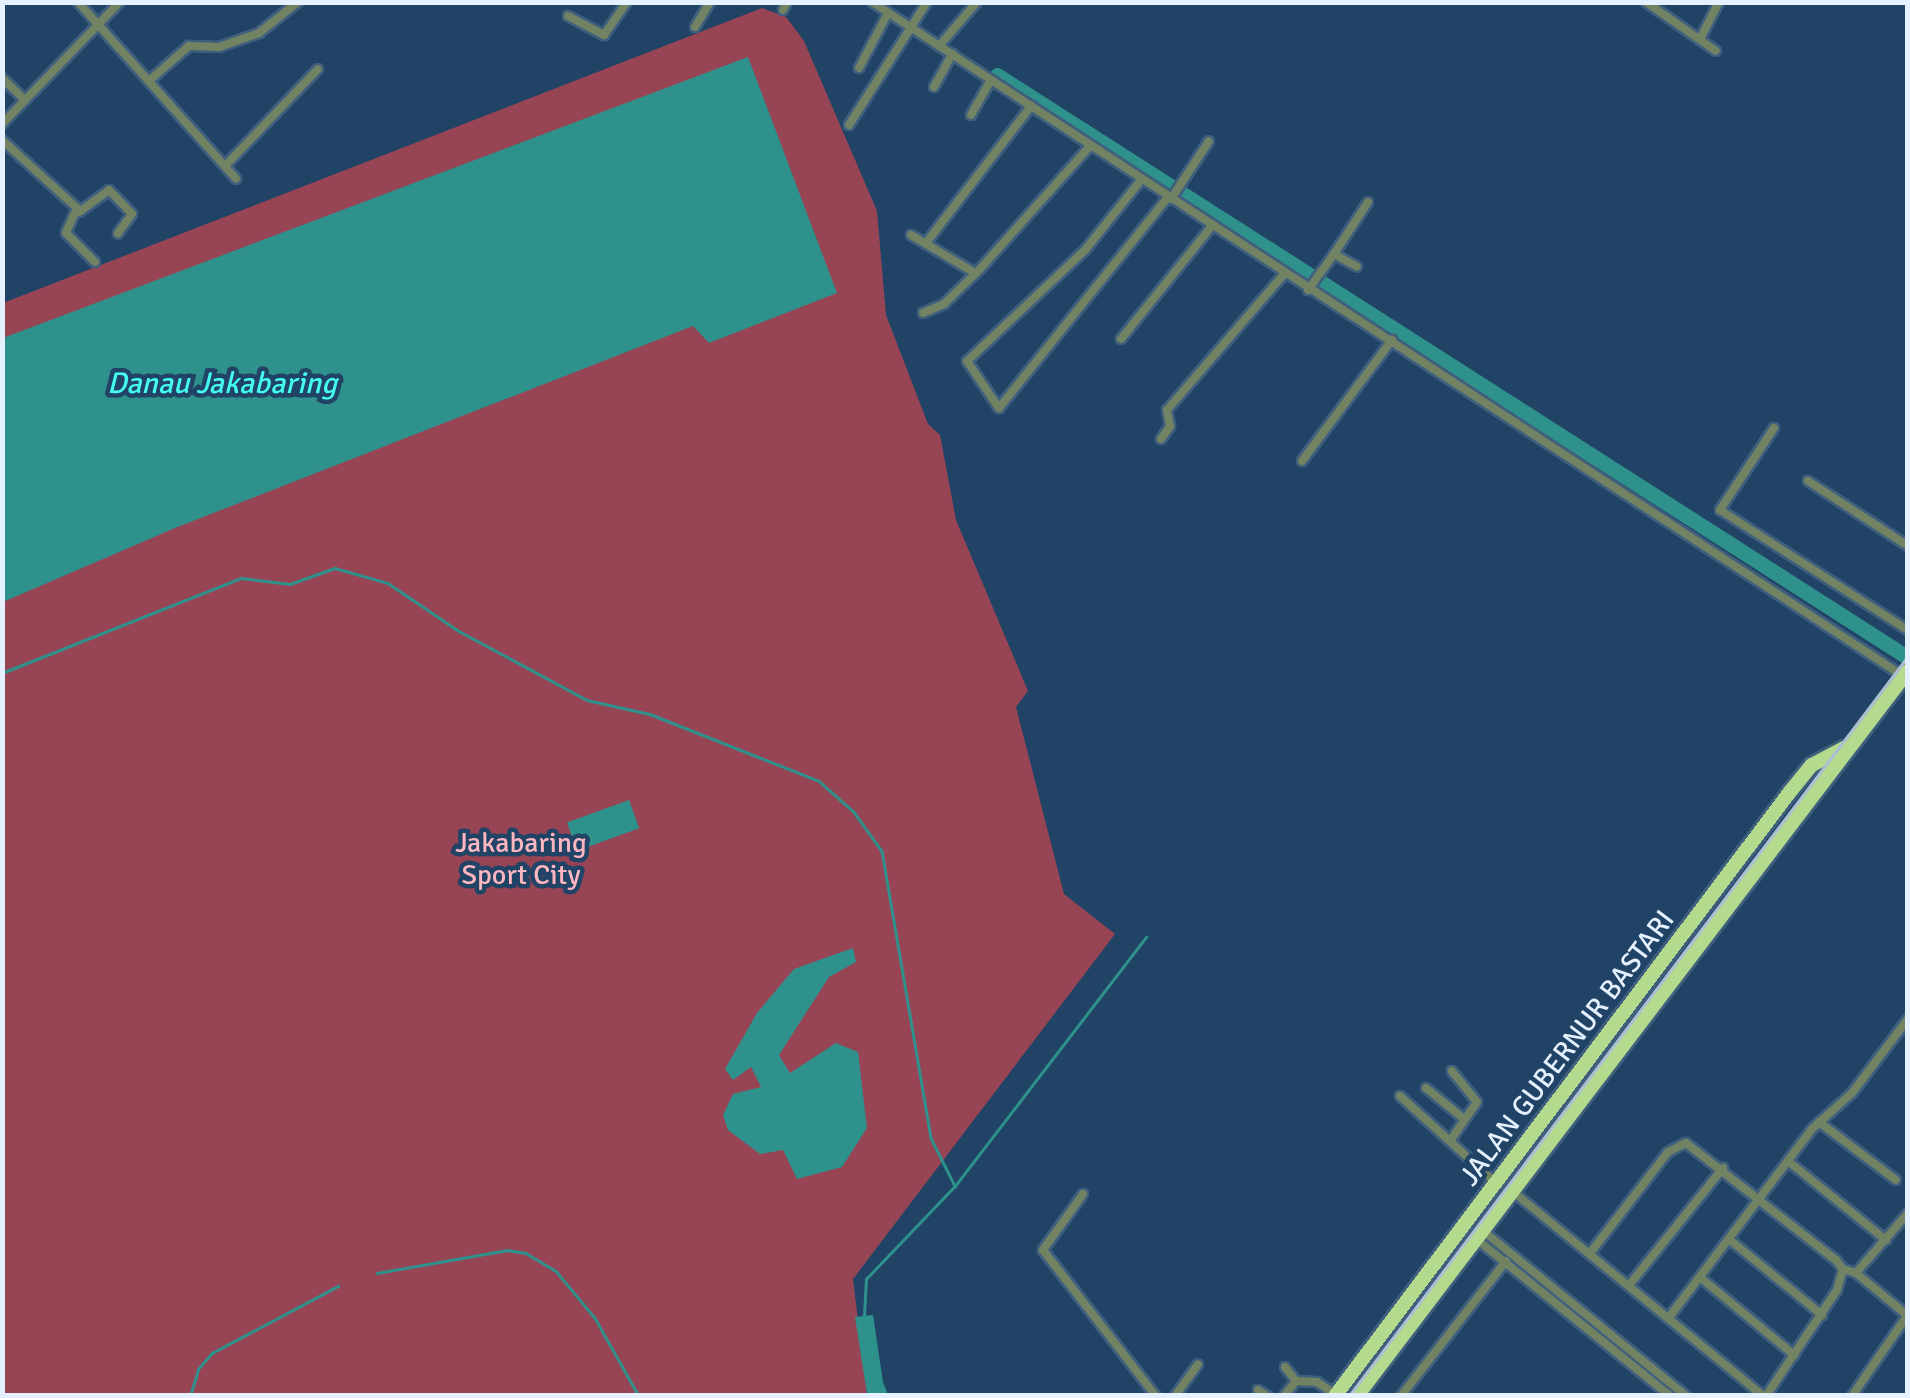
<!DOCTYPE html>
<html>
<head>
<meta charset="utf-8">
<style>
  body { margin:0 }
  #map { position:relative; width:1910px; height:1398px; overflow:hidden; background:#204366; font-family:Signika,sans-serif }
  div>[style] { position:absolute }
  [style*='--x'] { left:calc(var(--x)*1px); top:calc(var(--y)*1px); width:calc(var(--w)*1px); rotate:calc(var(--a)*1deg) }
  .green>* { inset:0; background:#974554 }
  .water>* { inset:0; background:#2f918c; transform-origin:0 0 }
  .stream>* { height:2.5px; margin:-1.25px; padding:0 1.25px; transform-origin:1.25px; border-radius:1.25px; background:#2f918c }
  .river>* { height:15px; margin:-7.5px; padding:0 7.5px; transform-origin:7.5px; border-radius:7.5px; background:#2f918c }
  .roads { filter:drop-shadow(2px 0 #405f7e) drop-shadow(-2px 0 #405f7e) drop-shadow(0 2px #405f7e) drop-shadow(0 -2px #405f7e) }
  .street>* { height:8px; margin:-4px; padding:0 4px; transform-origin:4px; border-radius:4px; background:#728363 }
  .highway>* { height:14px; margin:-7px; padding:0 7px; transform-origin:7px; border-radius:7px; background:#b4db8d }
  .tram>* { height:2.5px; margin:-1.25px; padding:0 1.25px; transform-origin:1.25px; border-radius:1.25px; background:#adc0d3 }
  span { translate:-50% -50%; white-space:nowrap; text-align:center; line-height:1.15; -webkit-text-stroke:9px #204366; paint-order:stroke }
  .park-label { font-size:28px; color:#feb6c0 }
  .street-label { font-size:28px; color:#e5f1fe }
  .water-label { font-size:30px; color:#44fbf2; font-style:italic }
  .frame { position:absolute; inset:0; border:5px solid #e5f1fe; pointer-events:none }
</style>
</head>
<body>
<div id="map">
  <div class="green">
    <div style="clip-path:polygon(762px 8px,786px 17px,804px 41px,877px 211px,886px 315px,928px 424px,940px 435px,956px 520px,1028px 691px,1016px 707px,1064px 894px,1115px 934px,853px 1279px,867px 1395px,3px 1395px,3px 303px)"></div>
  </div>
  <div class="water">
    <div style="clip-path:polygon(748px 57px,837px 293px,709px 343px,693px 326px,175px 528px,3px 602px,3px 338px)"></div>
    <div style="left:629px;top:800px;width:30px;height:66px;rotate:70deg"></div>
    <div style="clip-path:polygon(853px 948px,856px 962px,829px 977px,779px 1055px,790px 1073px,836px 1043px,858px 1052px,867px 1128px,842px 1167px,797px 1179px,783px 1150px,760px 1154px,728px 1130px,723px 1115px,733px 1094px,761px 1087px,751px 1067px,733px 1080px,725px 1069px,757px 1013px,794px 969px)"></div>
    <div style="clip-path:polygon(873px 1315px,883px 1382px,888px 1395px,867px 1394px,855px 1317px)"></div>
  </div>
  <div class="stream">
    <div style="--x:2;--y:673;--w:257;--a:-21.7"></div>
    <div style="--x:241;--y:578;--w:49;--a:7"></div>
    <div style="--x:290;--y:584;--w:48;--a:-19.6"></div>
    <div style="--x:335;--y:568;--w:55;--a:15.8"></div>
    <div style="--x:388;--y:583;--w:86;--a:34.1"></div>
    <div style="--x:459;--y:631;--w:145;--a:28.3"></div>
    <div style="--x:587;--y:700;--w:65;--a:12.5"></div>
    <div style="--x:650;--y:714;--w:182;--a:21.6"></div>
    <div style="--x:819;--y:781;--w:47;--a:41.5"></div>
    <div style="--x:854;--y:812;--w:48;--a:54.3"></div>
    <div style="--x:882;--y:851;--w:291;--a:80.3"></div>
    <div style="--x:931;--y:1138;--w:54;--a:63.4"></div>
    <div style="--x:377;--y:1273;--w:132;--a:-10"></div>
    <div style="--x:507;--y:1250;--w:19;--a:9"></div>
    <div style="--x:526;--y:1253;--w:35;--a:31"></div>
    <div style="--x:556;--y:1271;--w:61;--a:50.3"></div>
    <div style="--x:595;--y:1318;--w:90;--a:60.6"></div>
    <div style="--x:864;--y:1316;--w:37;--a:-87"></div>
    <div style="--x:866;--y:1279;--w:129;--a:-46.3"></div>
    <div style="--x:955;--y:1186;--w:314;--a:-52.5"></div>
    <div style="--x:190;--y:1396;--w:28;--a:-73"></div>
    <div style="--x:198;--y:1369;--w:21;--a:-49"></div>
    <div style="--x:212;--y:1353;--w:143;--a:-28"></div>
  </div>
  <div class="river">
    <div style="--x:997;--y:75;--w:1080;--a:32.6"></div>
  </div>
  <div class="roads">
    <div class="street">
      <div style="--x:78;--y:2;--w:237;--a:48.2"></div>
      <div style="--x:872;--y:2;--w:1232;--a:33.17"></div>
      <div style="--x:1646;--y:2;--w:85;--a:35"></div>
      <div style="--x:783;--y:10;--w:9;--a:-63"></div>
      <div style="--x:568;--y:16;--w:41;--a:27.8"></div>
      <div style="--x:604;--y:35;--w:40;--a:-55.1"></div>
      <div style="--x:695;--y:27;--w:29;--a:-59"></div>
      <div style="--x:1700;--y:39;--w:42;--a:-62.8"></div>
      <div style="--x:939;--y:46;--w:58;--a:-49.2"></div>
      <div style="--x:859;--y:68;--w:62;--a:-62.2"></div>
      <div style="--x:2;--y:78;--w:32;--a:44"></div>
      <div style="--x:150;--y:80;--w:52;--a:-41.1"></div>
      <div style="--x:189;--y:46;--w:30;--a:2"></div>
      <div style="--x:219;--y:47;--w:42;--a:-19.3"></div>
      <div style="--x:259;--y:33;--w:50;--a:-38.5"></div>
      <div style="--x:934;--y:87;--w:38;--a:-61"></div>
      <div style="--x:971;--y:115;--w:40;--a:-60.3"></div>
      <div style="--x:2;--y:124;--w:170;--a:-46"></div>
      <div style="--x:849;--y:125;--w:146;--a:-57.6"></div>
      <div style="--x:2;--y:140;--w:101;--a:42.2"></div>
      <div style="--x:77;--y:208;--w:27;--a:114"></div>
      <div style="--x:66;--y:233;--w:41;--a:45"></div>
      <div style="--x:225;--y:166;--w:134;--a:-46.2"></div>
      <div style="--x:1141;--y:180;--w:88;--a:128.6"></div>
      <div style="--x:1086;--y:249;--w:163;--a:136.7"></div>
      <div style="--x:967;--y:361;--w:57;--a:55.8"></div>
      <div style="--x:999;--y:408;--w:270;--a:-51.3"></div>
      <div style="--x:1171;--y:199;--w:69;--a:-56.8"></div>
      <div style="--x:79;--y:212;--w:37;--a:-36"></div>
      <div style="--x:109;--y:190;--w:33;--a:46"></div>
      <div style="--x:132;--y:214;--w:24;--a:126"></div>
      <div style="--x:911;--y:235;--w:74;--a:30.7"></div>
      <div style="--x:926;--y:243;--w:173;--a:-52.5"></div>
      <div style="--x:1334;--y:254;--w:62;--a:-56.8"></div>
      <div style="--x:1308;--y:290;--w:44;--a:-54.2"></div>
      <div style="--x:1334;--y:254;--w:26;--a:29"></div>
      <div style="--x:923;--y:313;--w:23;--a:-23"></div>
      <div style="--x:944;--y:304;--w:50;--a:-44.2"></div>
      <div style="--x:980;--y:269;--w:164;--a:-48.2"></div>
      <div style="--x:1121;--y:339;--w:145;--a:-51.2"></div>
      <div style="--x:1774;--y:428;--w:98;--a:123.4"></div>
      <div style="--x:1720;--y:510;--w:223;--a:32.6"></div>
      <div style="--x:1161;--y:439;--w:16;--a:-55"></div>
      <div style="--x:1170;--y:426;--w:16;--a:-101"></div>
      <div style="--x:1167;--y:410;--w:179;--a:-49.3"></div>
      <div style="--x:1302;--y:461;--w:151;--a:-53.4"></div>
      <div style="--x:1808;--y:481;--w:119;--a:33"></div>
      <div style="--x:1426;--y:1088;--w:49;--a:39.2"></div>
      <div style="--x:1400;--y:1096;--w:130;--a:42.2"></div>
      <div style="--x:1819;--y:1122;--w:96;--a:37"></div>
      <div style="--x:1450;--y:1141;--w:47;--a:-55.3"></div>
      <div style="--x:1477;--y:1102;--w:40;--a:-129"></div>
      <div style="--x:1788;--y:1161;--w:126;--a:38.9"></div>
      <div style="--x:1512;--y:1191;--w:324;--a:39.2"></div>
      <div style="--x:1083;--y:1194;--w:69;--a:125.5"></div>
      <div style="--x:1043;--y:1250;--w:185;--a:52.3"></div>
      <div style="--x:1482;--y:1230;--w:263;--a:39.1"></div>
      <div style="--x:1475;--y:1238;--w:251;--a:39"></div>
      <div style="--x:1730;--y:1240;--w:119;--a:39.2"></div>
      <div style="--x:1591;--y:1252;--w:126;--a:-52.4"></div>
      <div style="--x:1668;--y:1152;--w:20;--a:-27"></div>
      <div style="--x:1686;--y:1143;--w:190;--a:38"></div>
      <div style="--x:1836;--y:1260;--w:11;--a:52"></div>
      <div style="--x:1843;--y:1269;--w:22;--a:106"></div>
      <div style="--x:1837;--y:1290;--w:128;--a:123.8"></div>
      <div style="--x:1843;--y:1269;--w:14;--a:17"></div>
      <div style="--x:1856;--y:1273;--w:79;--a:-49.1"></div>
      <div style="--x:1856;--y:1273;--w:67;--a:39.6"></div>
      <div style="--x:1701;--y:1278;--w:121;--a:39.6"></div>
      <div style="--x:1630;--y:1284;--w:149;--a:-51.3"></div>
      <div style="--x:1670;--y:1316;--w:235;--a:-52.8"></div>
      <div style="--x:1812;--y:1129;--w:54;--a:-42"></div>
      <div style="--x:1852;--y:1093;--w:93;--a:-52.9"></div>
      <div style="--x:1285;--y:1367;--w:18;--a:52"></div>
      <div style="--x:1296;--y:1381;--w:21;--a:3"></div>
      <div style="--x:1317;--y:1382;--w:23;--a:34"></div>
      <div style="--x:1258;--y:1390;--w:11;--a:34"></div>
      <div style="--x:1175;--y:1396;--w:39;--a:-54"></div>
      <div style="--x:1284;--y:1396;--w:19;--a:-51"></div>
      <div style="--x:1401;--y:1396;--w:171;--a:-52.1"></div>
      <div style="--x:1852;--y:1396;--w:97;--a:-55.5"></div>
    </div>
    <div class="highway">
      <div style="--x:1335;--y:1396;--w:755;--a:-53.02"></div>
      <div style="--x:1789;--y:793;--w:36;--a:-51"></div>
      <div style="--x:1812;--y:765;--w:36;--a:-28"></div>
      <div style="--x:1357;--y:1396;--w:911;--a:-52.77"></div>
    </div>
  </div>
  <div class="tram">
    <div style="--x:1349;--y:1396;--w:927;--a:-52.93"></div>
  </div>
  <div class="park-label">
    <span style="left:521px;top:859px">Jakabaring<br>Sport City</span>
  </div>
  <div class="street-label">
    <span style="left:1567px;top:1048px;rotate:-53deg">JALAN GUBERNUR BASTARI</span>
  </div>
  <div class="water-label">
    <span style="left:222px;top:384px">Danau Jakabaring</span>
  </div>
  <div class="frame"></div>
</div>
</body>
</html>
